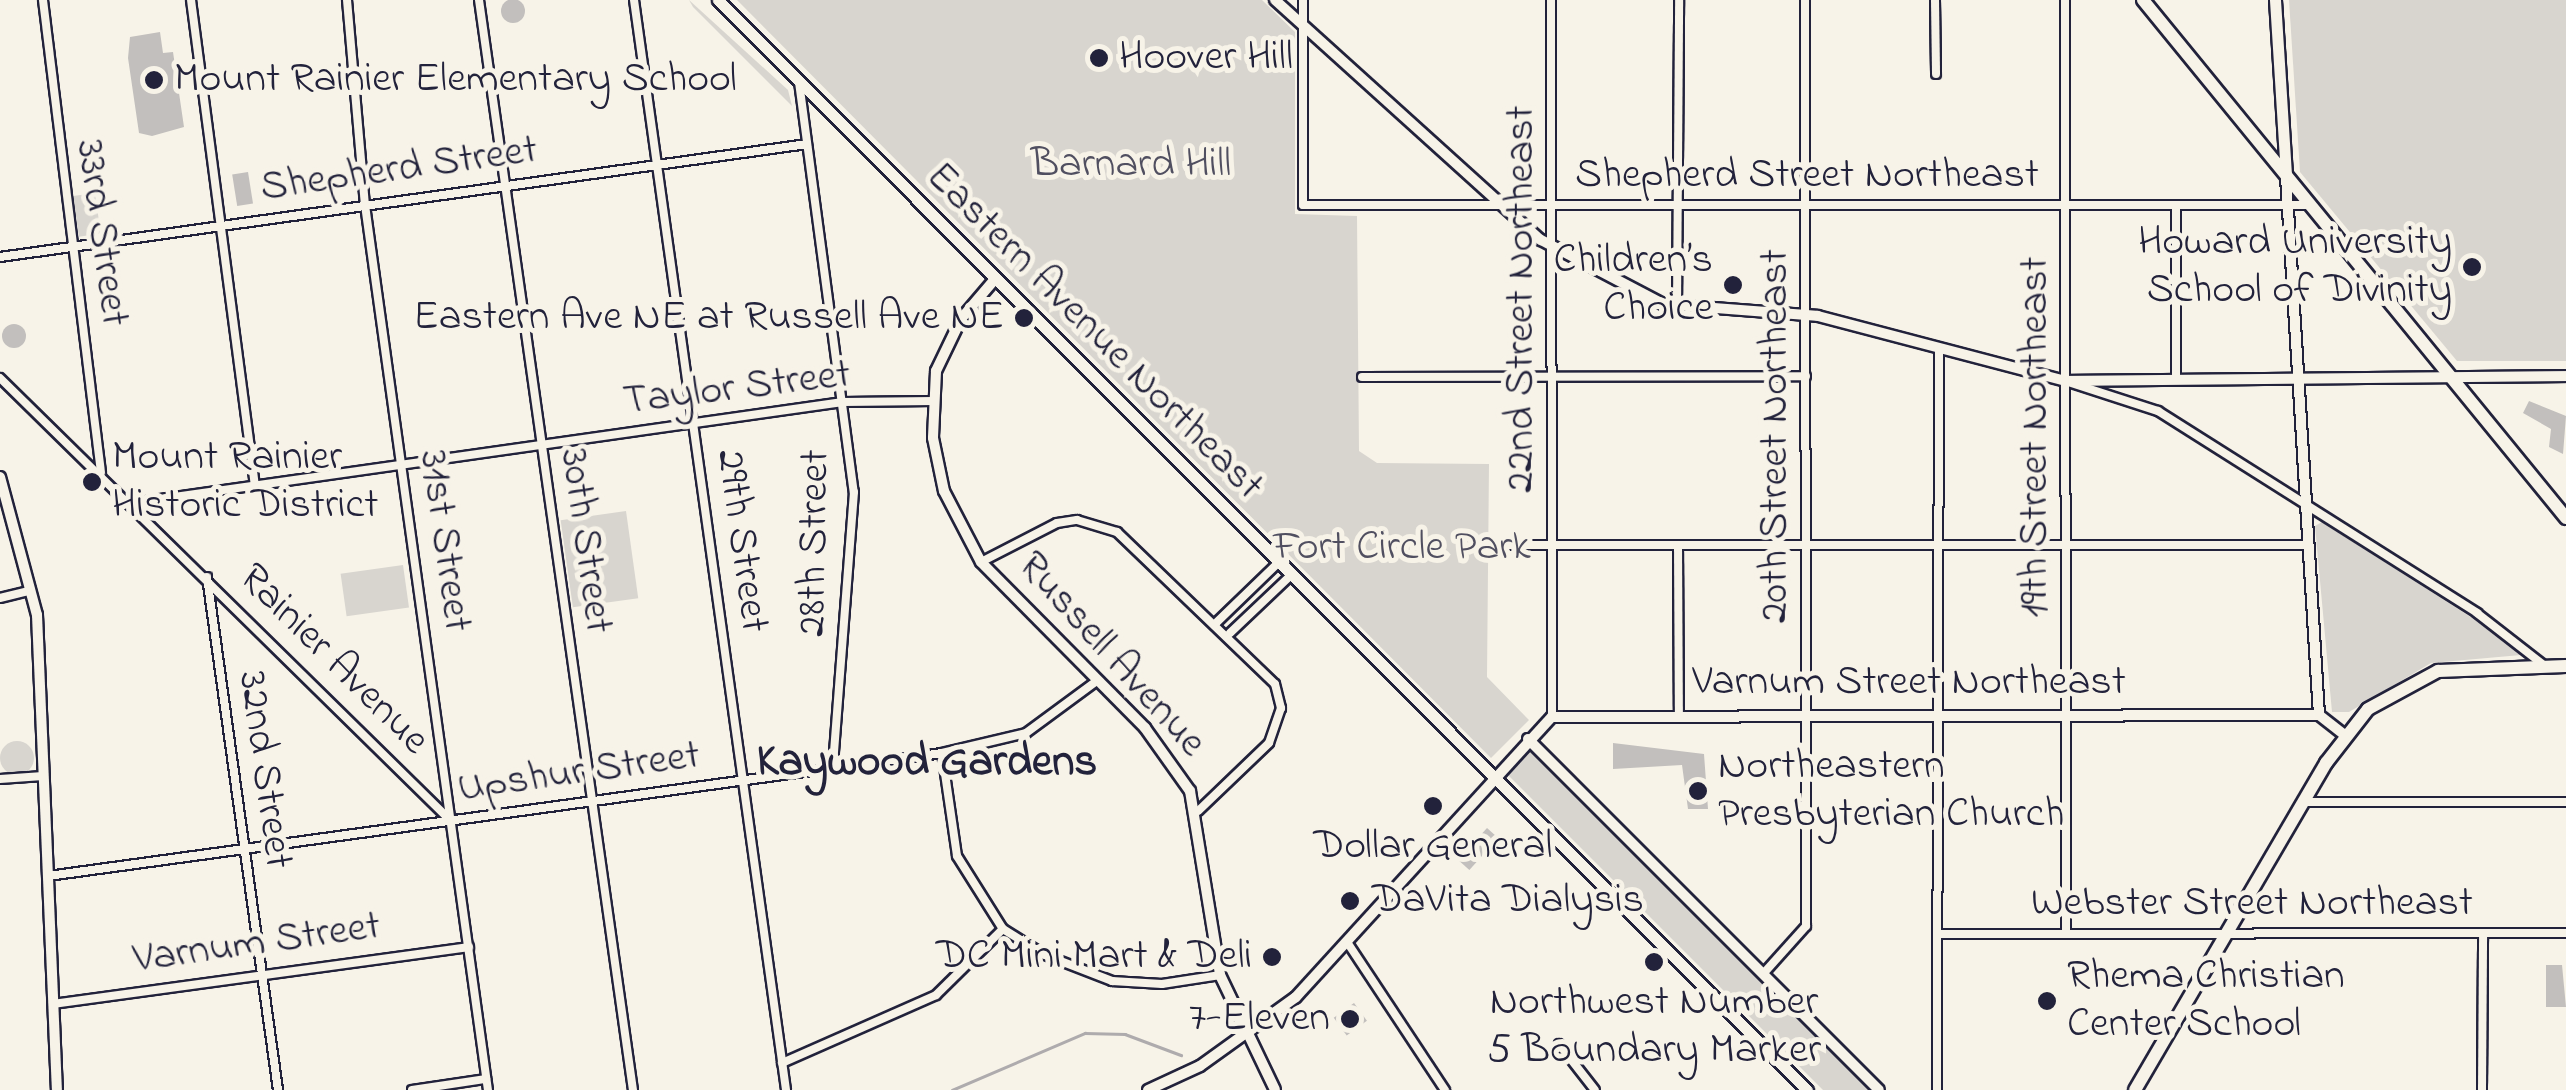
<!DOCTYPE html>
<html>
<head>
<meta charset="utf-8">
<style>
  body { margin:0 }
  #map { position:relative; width:2566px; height:1090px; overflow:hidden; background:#f7f3e8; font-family:"Indie Flower",sans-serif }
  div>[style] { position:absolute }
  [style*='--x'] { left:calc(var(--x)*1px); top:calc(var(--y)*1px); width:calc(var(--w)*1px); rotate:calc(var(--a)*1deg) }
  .green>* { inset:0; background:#d8d5cf; transform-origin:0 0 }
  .round { border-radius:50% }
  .stream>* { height:2.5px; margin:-1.25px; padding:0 1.25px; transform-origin:1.25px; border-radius:1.25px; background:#aeabad }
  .building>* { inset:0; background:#c2bfbd; transform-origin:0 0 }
  .roads { filter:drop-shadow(2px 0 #22223b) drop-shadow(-2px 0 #22223b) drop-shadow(0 2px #22223b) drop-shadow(0 -2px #22223b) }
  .minor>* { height:8px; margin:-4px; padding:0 4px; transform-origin:4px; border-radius:4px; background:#f7f3e8 }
  .tertiary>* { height:10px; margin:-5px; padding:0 5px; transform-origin:5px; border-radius:5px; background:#f7f3e8 }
  .secondary>* { height:11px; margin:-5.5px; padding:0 5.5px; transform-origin:5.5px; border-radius:5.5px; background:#f7f3e8 }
  .primary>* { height:12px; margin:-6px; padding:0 6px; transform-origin:6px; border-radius:6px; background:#f7f3e8 }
  .dots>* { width:28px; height:28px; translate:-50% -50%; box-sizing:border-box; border:5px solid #f7f3e8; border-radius:50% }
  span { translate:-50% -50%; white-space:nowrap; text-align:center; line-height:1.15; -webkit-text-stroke:10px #f7f3e8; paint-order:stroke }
  .poi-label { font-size:42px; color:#22223b }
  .left { translate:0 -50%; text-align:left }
  .right { translate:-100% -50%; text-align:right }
  .park-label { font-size:42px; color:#504f60 }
  .street-label { font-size:42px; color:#22223b }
  .neighbourhood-label { font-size:45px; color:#22223b; font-weight:700 }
</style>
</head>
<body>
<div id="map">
  <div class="green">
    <div style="clip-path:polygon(689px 0,788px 90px,792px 106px,693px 7px)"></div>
    <div style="clip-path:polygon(737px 0,1262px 0,1295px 32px,1295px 214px,1357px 216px,1359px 451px,1377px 463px,1489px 464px,1487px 677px,1529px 720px,1491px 758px)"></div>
    <div style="clip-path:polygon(2289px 0,2566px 0,2566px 361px,2457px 361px,2300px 172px)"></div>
    <div style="left:95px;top:193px;width:41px;height:22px;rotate:82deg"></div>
    <div style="left:626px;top:511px;width:88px;height:66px;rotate:82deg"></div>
    <div style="clip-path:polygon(2322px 522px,2519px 648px,2521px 655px,2431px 663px,2349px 712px,2332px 712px,2315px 526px)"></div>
    <div style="left:403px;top:565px;width:43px;height:63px;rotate:82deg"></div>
    <div class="round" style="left:0;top:741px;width:34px;height:34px"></div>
    <div style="clip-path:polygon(1529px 750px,1808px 1028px,1869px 1090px,1823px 1090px,1508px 775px)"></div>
  </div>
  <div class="stream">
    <div style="--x:952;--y:1090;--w:145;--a:-23.2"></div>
    <div style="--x:1085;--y:1033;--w:40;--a:1.4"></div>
    <div style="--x:1125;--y:1034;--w:60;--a:20.6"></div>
  </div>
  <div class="building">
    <div class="round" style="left:501px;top:-1px;width:24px;height:24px"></div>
    <div style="clip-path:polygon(160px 32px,163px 53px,173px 52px,184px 127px,152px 136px,139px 133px,128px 58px,130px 37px)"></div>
    <div style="left:248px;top:172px;width:32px;height:16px;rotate:81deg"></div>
    <div class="round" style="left:2px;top:324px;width:24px;height:24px"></div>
    <div style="clip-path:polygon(2529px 401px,2566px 416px,2563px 454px,2549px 447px,2551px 429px,2523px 413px)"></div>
    <div style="clip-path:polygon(1613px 743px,1704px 754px,1708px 809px,1688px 809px,1682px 765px,1613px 769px)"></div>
    <div style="left:1487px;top:828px;width:15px;height:43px;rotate:42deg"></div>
    <div style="clip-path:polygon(2546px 965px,2562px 965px,2566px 1007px,2546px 1007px)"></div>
    <div style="left:1354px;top:1003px;width:22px;height:25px;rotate:54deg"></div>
  </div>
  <div class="roads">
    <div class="minor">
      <div style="--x:43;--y:0;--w:476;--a:83"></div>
      <div style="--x:191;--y:0;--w:489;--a:82.5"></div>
      <div style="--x:347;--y:0;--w:206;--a:85"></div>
      <div style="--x:365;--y:205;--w:894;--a:82.09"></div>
      <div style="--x:479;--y:0;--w:1101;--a:81.96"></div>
      <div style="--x:634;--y:0;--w:1101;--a:82.06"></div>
      <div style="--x:1303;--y:0;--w:205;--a:90"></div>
      <div style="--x:1303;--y:205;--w:1007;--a:0"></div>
      <div style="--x:1551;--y:0;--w:717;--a:89.92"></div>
      <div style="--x:1935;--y:0;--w:74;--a:89.2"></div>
      <div style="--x:2065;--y:0;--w:934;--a:89.94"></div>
      <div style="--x:799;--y:82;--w:414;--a:82.4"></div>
      <div style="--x:854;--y:492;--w:277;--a:94.4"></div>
      <div style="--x:0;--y:257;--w:815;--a:-7.97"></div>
      <div style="--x:1677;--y:307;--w:307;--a:-89.6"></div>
      <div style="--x:2176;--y:376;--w:170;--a:-90"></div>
      <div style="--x:1362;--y:377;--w:444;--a:-0.1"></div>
      <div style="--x:0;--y:378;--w:631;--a:44.49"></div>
      <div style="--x:2065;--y:381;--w:98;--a:17.9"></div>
      <div style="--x:2158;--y:411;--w:378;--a:32.3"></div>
      <div style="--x:2477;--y:613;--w:86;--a:37.9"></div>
      <div style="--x:132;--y:503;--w:718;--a:-8.08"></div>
      <div style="--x:843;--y:402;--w:91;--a:-0.6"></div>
      <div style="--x:1481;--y:545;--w:827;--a:0"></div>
      <div style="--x:1678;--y:545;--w:171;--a:89.7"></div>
      <div style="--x:981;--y:562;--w:85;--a:-27.2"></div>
      <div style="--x:1057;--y:523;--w:20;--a:-9"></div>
      <div style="--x:1077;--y:520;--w:42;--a:16.7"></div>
      <div style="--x:1117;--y:532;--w:219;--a:43.9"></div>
      <div style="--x:1275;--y:684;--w:25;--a:76"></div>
      <div style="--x:1281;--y:708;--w:37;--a:109"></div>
      <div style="--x:1269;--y:743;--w:98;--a:136.2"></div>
      <div style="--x:207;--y:577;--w:518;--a:82.12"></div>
      <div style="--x:0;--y:598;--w:32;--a:-14"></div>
      <div style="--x:1217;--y:622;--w:85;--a:-44"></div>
      <div style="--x:1230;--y:633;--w:83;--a:-43.5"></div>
      <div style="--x:942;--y:753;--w:104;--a:81.7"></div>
      <div style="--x:957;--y:856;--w:86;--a:57.8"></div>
      <div style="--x:1003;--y:929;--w:49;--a:31.8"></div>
      <div style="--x:1045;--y:955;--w:72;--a:21.2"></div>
      <div style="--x:1112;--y:981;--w:50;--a:3.4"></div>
      <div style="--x:1162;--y:984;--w:59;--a:-8.8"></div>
      <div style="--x:0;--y:779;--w:43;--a:-4"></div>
      <div style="--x:2303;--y:802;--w:263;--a:0"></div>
      <div style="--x:48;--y:876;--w:902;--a:-7.83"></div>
      <div style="--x:942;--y:753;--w:86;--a:-13.4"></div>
      <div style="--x:1026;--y:733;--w:89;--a:-36.4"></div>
      <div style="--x:1937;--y:934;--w:629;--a:-0.09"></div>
      <div style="--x:1349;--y:945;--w:174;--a:56.5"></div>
      <div style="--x:1763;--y:974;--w:64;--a:-48.1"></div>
      <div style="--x:1806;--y:926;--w:926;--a:-90.06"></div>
      <div style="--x:53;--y:1004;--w:420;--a:-7.8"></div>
      <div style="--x:1559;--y:1044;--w:58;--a:52"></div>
      <div style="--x:782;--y:1063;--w:168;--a:-23.8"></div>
      <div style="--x:936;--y:995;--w:94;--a:-44.6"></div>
      <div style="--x:412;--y:1090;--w:75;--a:-8.5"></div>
      <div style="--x:1937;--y:1090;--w:741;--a:-89.85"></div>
      <div style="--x:2482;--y:1090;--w:156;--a:-89.6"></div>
    </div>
    <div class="tertiary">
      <div style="--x:1275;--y:0;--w:358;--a:42.1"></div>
      <div style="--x:1541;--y:240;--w:138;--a:27.7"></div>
      <div style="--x:1663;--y:304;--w:155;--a:4.4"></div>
      <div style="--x:1818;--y:316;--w:255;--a:14.7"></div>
      <div style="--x:2065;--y:381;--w:501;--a:-0.57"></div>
      <div style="--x:2286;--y:177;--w:539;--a:86.49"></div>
      <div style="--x:995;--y:279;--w:52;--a:130.4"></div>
      <div style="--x:961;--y:319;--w:58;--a:115.7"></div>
      <div style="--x:936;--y:371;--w:67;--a:92.6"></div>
      <div style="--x:933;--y:438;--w:54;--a:78.3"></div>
      <div style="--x:944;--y:491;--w:80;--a:62.5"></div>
      <div style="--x:981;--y:562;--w:233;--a:45.3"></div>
      <div style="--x:1145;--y:728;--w:77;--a:54.5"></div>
      <div style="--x:1190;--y:791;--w:186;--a:80.7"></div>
      <div style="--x:1220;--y:975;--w:127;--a:64.4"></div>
      <div style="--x:0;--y:477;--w:143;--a:75"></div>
      <div style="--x:37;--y:615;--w:475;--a:87.6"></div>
      <div style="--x:1528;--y:739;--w:496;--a:45"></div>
      <div style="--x:1148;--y:1090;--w:57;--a:-24.8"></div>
      <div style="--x:1200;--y:1066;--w:118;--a:-35.7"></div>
      <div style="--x:1296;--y:997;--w:379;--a:-47.6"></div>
      <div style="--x:1552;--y:717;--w:767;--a:-0.15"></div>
      <div style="--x:2319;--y:715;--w:33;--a:38"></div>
    </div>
    <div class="secondary">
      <div style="--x:718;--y:0;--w:1541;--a:45.03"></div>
      <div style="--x:2275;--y:0;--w:175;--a:86.4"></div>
    </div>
    <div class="primary">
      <div style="--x:2143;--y:0;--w:669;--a:50.76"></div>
      <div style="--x:2135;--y:1090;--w:379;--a:-59.7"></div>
      <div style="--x:2326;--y:763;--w:68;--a:-52.1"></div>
      <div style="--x:2368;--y:709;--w:80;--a:-28.5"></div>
      <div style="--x:2438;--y:671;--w:128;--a:-2.2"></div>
    </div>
  </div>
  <div class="dots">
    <div style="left:1099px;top:58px;background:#22223b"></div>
    <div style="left:154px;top:80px;background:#22223b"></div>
    <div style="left:2472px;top:267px;background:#22223b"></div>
    <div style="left:1733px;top:285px;background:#22223b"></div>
    <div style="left:1024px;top:318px;background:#22223b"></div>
    <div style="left:92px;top:482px;background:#22223b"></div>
    <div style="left:1698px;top:791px;background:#22223b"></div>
    <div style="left:1433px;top:806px;background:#22223b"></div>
    <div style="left:1350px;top:901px;background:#22223b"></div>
    <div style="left:1272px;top:957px;background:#22223b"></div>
    <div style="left:1654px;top:962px;background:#22223b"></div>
    <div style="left:2047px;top:1001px;background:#22223b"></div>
    <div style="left:1350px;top:1019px;background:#22223b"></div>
  </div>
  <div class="poi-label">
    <span class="left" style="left:1119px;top:58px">Hoover Hill</span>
    <span class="left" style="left:174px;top:80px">Mount Rainier Elementary School</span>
    <span class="right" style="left:2452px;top:267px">Howard University<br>School of Divinity</span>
    <span class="right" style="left:1713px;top:285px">Children’s<br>Choice</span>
    <span class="right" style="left:1004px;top:318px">Eastern Ave NE at Russell Ave NE</span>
    <span class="left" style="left:112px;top:482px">Mount Rainier<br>Historic District</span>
    <span class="left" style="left:1718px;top:791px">Northeastern<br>Presbyterian Church</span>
    <span style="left:1433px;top:847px">Dollar General</span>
    <span class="left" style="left:1372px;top:901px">DaVita Dialysis</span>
    <span class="right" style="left:1252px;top:957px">DC Mini Mart &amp; Deli</span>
    <span class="left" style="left:2067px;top:1001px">Rhema Christian<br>Center School</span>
    <span style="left:1654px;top:1027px">Northwest Number<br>5 Boundary Marker</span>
    <span class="right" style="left:1330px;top:1019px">7-Eleven</span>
  </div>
  <div class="park-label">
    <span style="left:1131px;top:165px">Barnard Hill</span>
    <span style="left:1402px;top:548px">Fort Circle Park</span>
  </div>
  <div class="street-label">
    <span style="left:399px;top:170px;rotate:-8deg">Shepherd Street</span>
    <span style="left:1807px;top:176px">Shepherd Street Northeast</span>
    <span style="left:101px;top:233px;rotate:82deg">33rd Street</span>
    <span style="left:1522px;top:299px;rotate:-90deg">22nd Street Northeast</span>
    <span style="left:1094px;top:332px;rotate:45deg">Eastern Avenue Northeast</span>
    <span style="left:737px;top:389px;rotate:-7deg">Taylor Street</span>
    <span style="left:1776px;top:436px;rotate:-90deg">20th Street Northeast</span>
    <span style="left:2036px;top:437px;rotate:-90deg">19th Street Northeast</span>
    <span style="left:444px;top:541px;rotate:82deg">31st Street</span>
    <span style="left:585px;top:541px;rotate:82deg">30th Street</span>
    <span style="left:741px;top:541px;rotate:82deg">29th Street</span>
    <span style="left:815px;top:543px;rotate:-89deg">28th Street</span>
    <span style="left:1111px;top:655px;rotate:48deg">Russell Avenue</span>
    <span style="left:333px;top:660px;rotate:45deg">Rainier Avenue</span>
    <span style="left:1909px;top:683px">Varnum Street Northeast</span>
    <span style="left:264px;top:770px;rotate:82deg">32nd Street</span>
    <span style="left:579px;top:773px;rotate:-8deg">Upshur Street</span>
    <span style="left:2252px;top:904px">Webster Street Northeast</span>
    <span style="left:257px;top:944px;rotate:-8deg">Varnum Street</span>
  </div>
  <div class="neighbourhood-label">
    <span style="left:927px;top:764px">Kaywood Gardens</span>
  </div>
</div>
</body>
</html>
